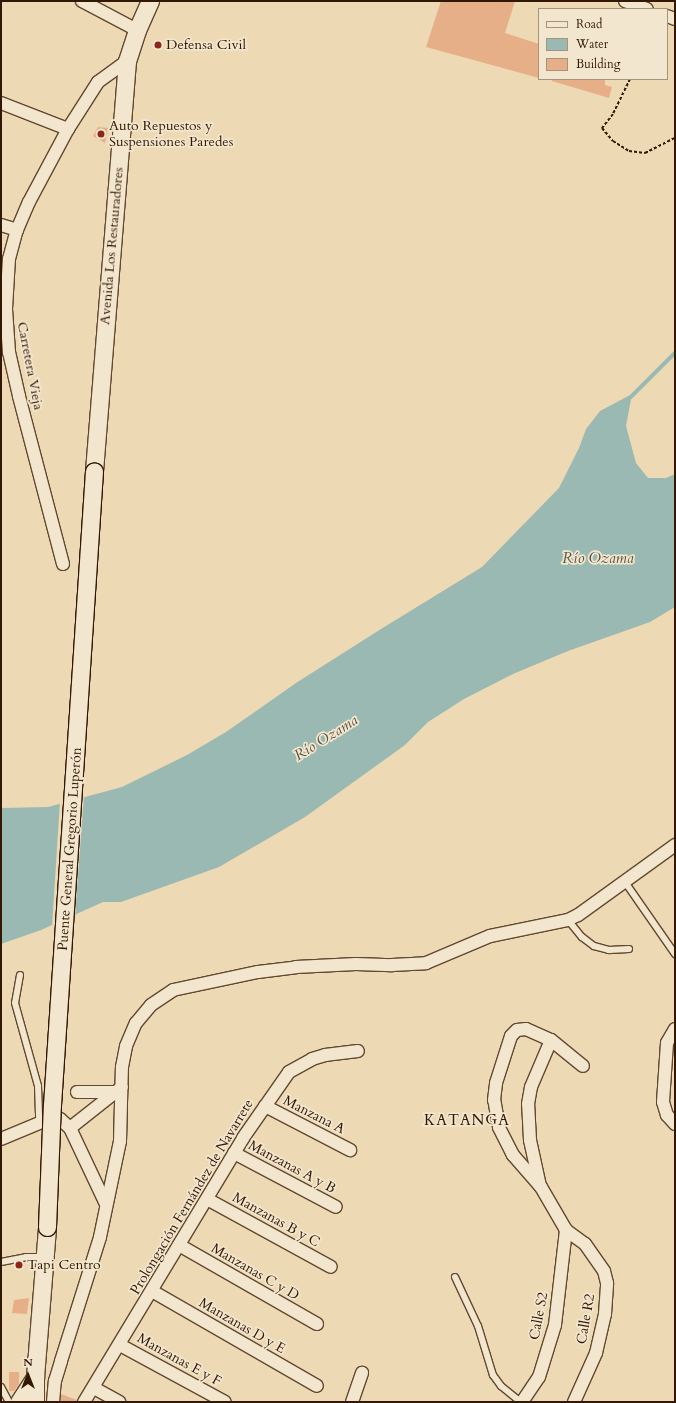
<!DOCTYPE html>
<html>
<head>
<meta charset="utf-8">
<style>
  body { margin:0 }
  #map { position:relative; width:676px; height:1403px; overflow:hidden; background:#edd9b4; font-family:Cardo,serif }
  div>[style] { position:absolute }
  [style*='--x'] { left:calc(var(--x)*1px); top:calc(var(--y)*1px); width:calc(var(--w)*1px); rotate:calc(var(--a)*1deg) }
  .water>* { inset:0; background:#9ab9b2 }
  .pier>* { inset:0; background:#edd9b4 }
  .stream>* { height:3.5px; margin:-1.75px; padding:0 1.75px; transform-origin:1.75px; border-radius:1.75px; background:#9ab9b2 }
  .building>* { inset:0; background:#e7af87 }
  .path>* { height:2px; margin-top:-1px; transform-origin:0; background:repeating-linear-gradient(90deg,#321703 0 3px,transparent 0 5px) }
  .roads { filter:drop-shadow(1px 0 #61482f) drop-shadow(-1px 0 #61482f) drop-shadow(0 1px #61482f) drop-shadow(0 -1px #61482f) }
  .lane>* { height:6px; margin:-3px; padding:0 3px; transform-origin:3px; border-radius:3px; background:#f3e6ce }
  .street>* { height:12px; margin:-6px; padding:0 6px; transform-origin:6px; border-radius:6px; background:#f3e6ce }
  .secondary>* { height:17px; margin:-8.5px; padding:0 8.5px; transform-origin:8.5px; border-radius:8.5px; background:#f3e6ce }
  .bridges { filter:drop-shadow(1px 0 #321703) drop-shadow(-1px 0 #321703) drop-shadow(0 1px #321703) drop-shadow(0 -1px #321703) }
  .secondary-bridge>* { height:17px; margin:-8.5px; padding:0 8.5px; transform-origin:8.5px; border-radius:8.5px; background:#f3e6ce }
  .dots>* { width:11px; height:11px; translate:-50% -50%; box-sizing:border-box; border:2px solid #f3e6ce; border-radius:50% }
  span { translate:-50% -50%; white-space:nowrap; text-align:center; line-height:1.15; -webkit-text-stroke:3.5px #f3e6ce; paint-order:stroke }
  .poi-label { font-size:14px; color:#321703 }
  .left { translate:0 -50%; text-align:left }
  .street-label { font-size:14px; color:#321703 }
  .water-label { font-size:15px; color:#565040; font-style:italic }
  .neighbourhood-label { font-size:15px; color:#321703; letter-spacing:1px }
  .frame { position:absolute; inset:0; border:2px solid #321703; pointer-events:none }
  .legend { position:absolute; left:538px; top:8px; width:130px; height:72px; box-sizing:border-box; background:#f3e6ce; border:1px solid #a6937d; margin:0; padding:5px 7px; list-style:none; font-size:12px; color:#321703 }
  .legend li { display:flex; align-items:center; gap:8px; height:20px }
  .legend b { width:20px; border:1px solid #a6937d }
  .north { position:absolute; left:8px; top:1355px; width:40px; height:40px; -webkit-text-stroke:3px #f3e6ce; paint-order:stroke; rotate:0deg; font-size:11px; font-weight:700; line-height:16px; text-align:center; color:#321703 }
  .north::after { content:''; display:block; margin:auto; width:14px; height:18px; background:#321703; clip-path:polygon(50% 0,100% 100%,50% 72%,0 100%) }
</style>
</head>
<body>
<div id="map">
  <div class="water">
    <div style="clip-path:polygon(632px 394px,626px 426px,636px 463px,648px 478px,666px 478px,675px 474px,675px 607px,650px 622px,568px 651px,513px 674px,464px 699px,428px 722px,405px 745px,305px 817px,219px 867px,121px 902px,103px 902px,41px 930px,1px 944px,1px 808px,48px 807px,122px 787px,187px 755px,226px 732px,296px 683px,381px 629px,482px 567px,559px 488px,579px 448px,586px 429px,600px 411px)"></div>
  </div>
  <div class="pier">
    <div style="clip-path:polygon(84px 795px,75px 917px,52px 927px,60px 801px)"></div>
  </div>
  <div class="stream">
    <div style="--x:631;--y:397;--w:62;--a:-45"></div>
  </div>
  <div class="building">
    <div style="clip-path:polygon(441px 1px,515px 1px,505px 33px,539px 44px,539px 78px,426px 47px)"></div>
    <div style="clip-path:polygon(552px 79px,605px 79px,605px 85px,612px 87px,609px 98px,552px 81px)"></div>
    <div style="clip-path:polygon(98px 127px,108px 128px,105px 143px,93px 136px)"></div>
    <div style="clip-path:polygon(29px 1298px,27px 1314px,12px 1313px,14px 1300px)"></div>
    <div style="clip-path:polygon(9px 1372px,19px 1372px,19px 1384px,14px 1391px,9px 1391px)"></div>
    <div style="clip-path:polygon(61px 1394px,77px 1400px,77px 1402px,61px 1402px)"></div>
  </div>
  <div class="path">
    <div style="--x:630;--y:79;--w:39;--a:116"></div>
    <div style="--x:613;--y:114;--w:18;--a:128"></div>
    <div style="--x:602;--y:128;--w:17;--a:50"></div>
    <div style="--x:613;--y:141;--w:19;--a:32"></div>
    <div style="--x:629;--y:151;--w:16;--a:7"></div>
    <div style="--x:645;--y:153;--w:34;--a:-27"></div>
  </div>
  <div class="roads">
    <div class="lane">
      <div style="--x:625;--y:882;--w:88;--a:55.2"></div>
      <div style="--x:568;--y:920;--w:22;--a:51"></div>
      <div style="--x:582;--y:937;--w:15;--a:37"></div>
      <div style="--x:594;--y:946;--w:16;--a:15"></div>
      <div style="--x:609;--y:950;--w:20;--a:-3"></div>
      <div style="--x:20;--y:975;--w:28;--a:100"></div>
      <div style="--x:15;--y:1003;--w:86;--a:74.5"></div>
      <div style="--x:38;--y:1086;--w:37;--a:88"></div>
      <div style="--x:1;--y:1262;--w:25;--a:-11"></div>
      <div style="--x:26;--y:1257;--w:17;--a:0"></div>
      <div style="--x:455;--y:1277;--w:54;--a:64.9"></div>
      <div style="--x:478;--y:1326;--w:51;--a:73"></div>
      <div style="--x:493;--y:1375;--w:14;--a:54"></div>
      <div style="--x:501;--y:1386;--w:26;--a:39"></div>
      <div style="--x:1;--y:1387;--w:17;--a:62"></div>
    </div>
    <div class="street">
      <div style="--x:82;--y:1;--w:62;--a:27.8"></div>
      <div style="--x:625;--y:1;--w:23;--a:20"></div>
      <div style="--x:667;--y:16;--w:9;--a:21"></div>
      <div style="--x:1;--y:103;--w:72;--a:21.2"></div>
      <div style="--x:1;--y:225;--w:17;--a:17"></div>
      <div style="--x:63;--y:564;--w:174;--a:-104.7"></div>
      <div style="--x:19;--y:396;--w:45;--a:-102.8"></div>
      <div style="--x:9;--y:352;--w:43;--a:-94"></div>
      <div style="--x:6;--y:309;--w:50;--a:-86.6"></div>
      <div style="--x:9;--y:259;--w:30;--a:-75"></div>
      <div style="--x:17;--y:230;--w:30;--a:-67"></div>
      <div style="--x:29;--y:202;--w:83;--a:-61.9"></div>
      <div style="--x:68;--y:129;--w:56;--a:-57.4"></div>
      <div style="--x:98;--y:82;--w:36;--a:-36"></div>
      <div style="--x:675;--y:1029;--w:16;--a:120"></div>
      <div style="--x:667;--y:1043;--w:59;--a:93.9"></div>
      <div style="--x:663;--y:1102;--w:14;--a:73"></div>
      <div style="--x:667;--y:1115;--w:12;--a:48"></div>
      <div style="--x:77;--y:1092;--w:37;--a:0"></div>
      <div style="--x:265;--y:1106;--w:96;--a:27.4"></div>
      <div style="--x:70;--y:1128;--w:66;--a:-38.3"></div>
      <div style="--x:1;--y:1139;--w:52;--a:-22.6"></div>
      <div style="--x:49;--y:1119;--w:11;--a:0"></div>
      <div style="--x:60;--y:1119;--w:13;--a:42"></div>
      <div style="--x:70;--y:1128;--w:84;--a:64.7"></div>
      <div style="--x:234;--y:1153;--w:115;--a:27.9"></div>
      <div style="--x:540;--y:1186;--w:47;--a:-102.3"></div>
      <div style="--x:530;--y:1140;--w:36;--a:-93"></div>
      <div style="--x:528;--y:1104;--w:17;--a:-80"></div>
      <div style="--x:531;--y:1087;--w:51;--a:-66.9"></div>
      <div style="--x:207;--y:1199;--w:141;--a:28.7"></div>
      <div style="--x:179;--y:1245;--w:159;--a:29.8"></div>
      <div style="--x:152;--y:1291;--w:190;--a:29.9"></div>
      <div style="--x:120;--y:1345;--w:119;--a:28.5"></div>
      <div style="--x:94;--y:1388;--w:29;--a:29"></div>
      <div style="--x:53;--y:1402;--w:21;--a:-85"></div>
      <div style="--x:55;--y:1381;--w:21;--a:-73"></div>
      <div style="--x:61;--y:1361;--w:130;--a:-72.5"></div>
      <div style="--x:100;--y:1237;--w:98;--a:-78.2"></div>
      <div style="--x:120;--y:1141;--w:74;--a:-88.5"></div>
      <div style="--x:122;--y:1067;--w:21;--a:-79"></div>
      <div style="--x:126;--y:1046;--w:25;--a:-67"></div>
      <div style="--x:136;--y:1023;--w:23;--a:-50"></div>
      <div style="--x:151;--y:1005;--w:27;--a:-34"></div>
      <div style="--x:173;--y:990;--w:87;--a:-12"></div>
      <div style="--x:258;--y:972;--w:38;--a:-7"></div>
      <div style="--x:296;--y:967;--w:60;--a:-2.9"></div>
      <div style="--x:356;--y:964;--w:36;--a:2"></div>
      <div style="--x:392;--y:965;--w:34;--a:-3"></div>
      <div style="--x:426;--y:963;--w:69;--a:-22.9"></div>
      <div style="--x:490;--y:936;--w:80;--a:-11.6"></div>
      <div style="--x:568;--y:920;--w:11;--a:-27"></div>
      <div style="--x:578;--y:915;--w:120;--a:-35.8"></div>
      <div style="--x:84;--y:1402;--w:308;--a:-58.9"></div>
      <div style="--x:243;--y:1138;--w:80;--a:-55.1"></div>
      <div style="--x:289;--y:1072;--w:26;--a:-29"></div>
      <div style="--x:312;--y:1059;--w:14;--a:-17"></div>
      <div style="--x:325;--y:1055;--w:33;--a:-7"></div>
      <div style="--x:352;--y:1402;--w:31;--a:-71"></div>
      <div style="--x:522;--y:1402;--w:30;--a:-56"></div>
      <div style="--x:539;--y:1377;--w:54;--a:-72.9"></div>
      <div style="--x:555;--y:1325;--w:96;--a:-83.4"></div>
      <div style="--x:574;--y:1402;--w:54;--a:-65.8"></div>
      <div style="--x:596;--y:1353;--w:40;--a:-77"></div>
      <div style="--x:605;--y:1314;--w:31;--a:-86"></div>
      <div style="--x:607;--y:1283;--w:12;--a:-104"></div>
      <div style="--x:604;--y:1271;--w:33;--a:-125"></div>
      <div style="--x:585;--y:1244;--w:24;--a:-144"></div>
      <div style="--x:566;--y:1230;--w:50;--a:-120.2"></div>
      <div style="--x:541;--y:1187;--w:43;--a:-131.2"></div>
      <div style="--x:513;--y:1155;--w:31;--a:-117"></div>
      <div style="--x:499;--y:1127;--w:27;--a:-100"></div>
      <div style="--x:494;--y:1100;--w:17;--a:-83"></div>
      <div style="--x:496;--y:1083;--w:49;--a:-72.3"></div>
      <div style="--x:511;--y:1036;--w:8;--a:-45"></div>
      <div style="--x:517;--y:1030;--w:9;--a:-6"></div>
      <div style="--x:526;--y:1029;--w:27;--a:24"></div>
      <div style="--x:551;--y:1040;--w:41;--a:39.1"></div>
    </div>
    <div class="secondary">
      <div style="--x:94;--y:471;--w:411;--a:-85.4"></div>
      <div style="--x:127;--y:61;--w:33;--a:-72"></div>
      <div style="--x:137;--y:30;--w:32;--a:-66"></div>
      <div style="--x:19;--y:1402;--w:30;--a:-57"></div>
      <div style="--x:35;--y:1402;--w:25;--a:-90"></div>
      <div style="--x:35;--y:1377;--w:150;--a:-85.4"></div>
    </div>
  </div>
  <div class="bridges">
    <div class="secondary-bridge">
      <div style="--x:47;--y:1227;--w:122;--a:-87.7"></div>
      <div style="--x:52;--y:1105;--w:635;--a:-86.21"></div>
    </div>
  </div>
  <div class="dots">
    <div style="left:158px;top:45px;background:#8f2418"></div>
    <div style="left:101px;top:134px;background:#8f2418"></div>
    <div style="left:19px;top:1265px;background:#8f2418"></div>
  </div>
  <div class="poi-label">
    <span class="left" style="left:166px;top:45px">Defensa Civil</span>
    <span class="left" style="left:109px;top:134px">Auto Repuestos y<br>Suspensiones Paredes</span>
    <span class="left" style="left:27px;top:1265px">Tapi Centro</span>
  </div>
  <div class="street-label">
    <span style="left:112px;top:246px;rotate:-85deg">Avenida Los Restauradores</span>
    <span style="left:30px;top:366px;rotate:79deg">Carretera Vieja</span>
    <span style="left:70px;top:849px;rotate:-86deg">Puente General Gregorio Luperón</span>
    <span style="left:314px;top:1115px;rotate:27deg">Manzana A</span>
    <span style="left:292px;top:1167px;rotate:28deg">Manzanas A y B</span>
    <span style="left:192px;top:1197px;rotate:-59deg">Prolongación Fernández de Navarrete</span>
    <span style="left:276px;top:1220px;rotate:29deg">Manzanas B y C</span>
    <span style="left:255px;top:1272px;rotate:30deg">Manzanas C y D</span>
    <span style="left:539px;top:1316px;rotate:-79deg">Calle S2</span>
    <span style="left:586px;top:1319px;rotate:-80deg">Calle R2</span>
    <span style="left:242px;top:1326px;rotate:30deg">Manzanas D y E</span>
    <span style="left:179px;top:1360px;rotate:29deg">Manzanas E y F</span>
  </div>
  <div class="water-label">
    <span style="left:598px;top:559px">Río Ozama</span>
    <span style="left:326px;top:738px;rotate:-32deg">Río Ozama</span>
  </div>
  <div class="neighbourhood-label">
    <span style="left:467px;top:1121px">KATANGA</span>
  </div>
  <div class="frame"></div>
  <ul class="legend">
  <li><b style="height:5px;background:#f3e6ce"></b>Road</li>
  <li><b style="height:11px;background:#9ab9b2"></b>Water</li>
  <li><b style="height:11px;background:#e7af87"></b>Building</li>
  </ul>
  <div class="north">N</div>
</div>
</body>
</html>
